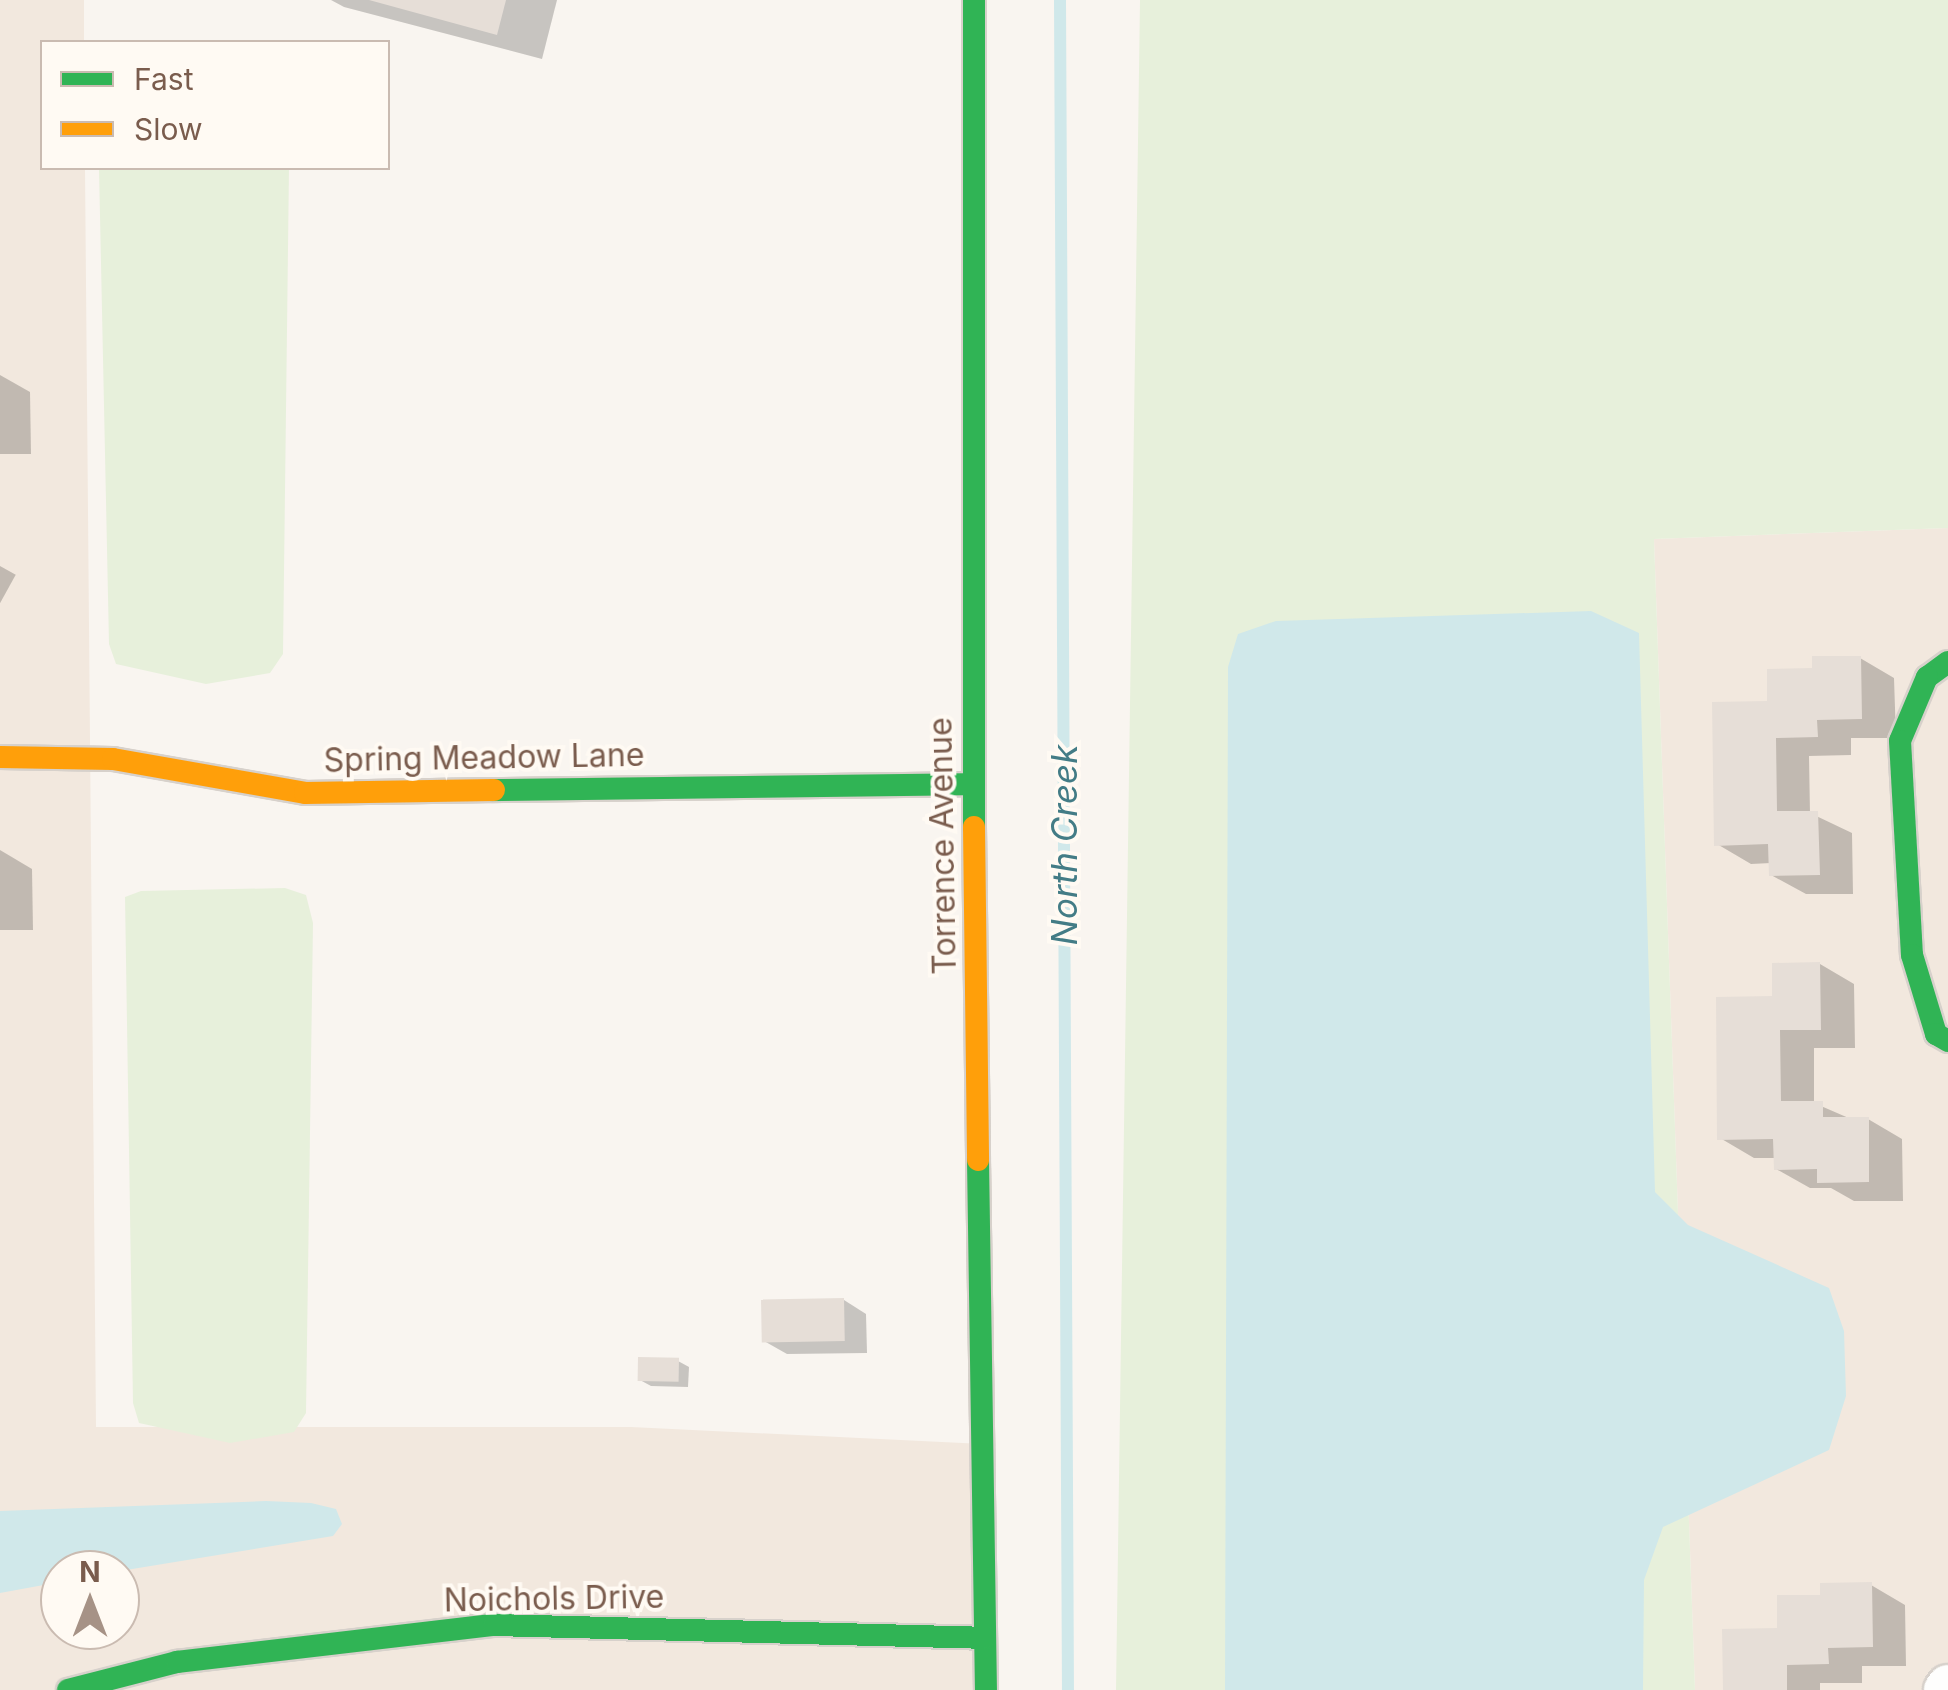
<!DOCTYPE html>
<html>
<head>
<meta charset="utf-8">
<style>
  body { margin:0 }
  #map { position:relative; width:1948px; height:1690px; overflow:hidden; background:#f9f5f0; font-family:Inter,sans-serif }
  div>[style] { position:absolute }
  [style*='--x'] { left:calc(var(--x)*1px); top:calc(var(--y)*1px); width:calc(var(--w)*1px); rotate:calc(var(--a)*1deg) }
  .residential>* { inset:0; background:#f2e8de }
  .green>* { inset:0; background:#e7f0db }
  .water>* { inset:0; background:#d0e8ea }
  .shadow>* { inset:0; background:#0003; transform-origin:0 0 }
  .stream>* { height:12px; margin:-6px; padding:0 6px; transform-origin:6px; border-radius:6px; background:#d0e8ea }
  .building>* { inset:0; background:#e6ded7; transform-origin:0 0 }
  .roads { filter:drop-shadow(2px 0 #d7d1cb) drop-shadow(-2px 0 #d7d1cb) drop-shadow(0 2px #d7d1cb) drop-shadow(0 -2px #d7d1cb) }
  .street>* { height:42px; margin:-21px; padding:0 21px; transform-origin:21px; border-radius:21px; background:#fefefd }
  .fast>* { height:22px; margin:-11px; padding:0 11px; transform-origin:11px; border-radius:11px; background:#30b455 }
  .slow>* { height:22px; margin:-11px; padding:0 11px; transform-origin:11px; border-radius:11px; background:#ff9f0a }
  span { translate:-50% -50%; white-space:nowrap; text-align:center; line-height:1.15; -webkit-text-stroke:8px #fffaf3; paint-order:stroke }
  .street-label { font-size:32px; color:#7a5c4d }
  .water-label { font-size:35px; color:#437c86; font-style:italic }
  .legend { position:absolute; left:40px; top:40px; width:350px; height:130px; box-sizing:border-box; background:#fffaf3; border:2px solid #cabbb1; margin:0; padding:12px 18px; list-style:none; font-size:30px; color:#7a5c4d }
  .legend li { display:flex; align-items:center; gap:20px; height:50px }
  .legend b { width:50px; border:2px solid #cabbb1 }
  .north { position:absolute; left:40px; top:1550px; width:100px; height:100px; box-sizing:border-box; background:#fffaf3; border:2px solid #cabbb1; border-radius:50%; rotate:0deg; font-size:28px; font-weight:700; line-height:40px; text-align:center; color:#7a5c4d }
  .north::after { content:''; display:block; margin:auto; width:35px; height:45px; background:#a69286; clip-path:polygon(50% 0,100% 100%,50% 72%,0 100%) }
</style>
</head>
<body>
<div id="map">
  <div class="residential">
    <div style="clip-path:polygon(evenodd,0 0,84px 0,84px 42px,42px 42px,42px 168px,85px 168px,96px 1427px,631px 1427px,983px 1444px,986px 1690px,0 1690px,0 0,60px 1570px,120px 1570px,120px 1630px,60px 1630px,60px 1570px)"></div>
    <div style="clip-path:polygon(1948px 528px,1948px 1690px,1695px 1690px,1654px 539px)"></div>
  </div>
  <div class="green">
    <div style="clip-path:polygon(1140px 0,1948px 0,1948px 528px,1654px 539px,1695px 1690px,1116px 1690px)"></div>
    <div style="clip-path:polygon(99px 168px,289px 168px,283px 654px,270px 673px,206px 684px,116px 664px,109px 644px)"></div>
    <div style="clip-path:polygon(285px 888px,306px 895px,313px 923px,306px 1413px,294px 1432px,230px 1443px,139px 1423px,133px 1403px,125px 897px,141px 891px)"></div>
  </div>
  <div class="water">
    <div style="clip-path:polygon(1591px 611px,1639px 633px,1655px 1192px,1688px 1225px,1829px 1288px,1844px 1331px,1846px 1396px,1829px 1450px,1663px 1527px,1644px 1580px,1643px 1690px,1225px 1690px,1228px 667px,1238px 634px,1276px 621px)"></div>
    <div style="clip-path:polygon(266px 1501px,311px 1503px,336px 1509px,342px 1524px,333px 1536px,120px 1571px,60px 1570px,60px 1582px,0 1593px,0 1511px)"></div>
  </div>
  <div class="shadow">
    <div style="clip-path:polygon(331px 0,557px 0,542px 59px,344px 7px)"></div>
    <div style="clip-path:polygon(0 375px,30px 392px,31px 454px,0 454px)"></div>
    <div style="left:0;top:566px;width:18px;height:112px;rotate:29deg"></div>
    <div style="clip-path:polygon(1860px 658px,1894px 678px,1896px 738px,1851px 738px,1851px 755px,1809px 756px,1810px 813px,1852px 833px,1853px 894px,1806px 894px,1771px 875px,1771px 863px,1751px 864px,1717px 844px,1770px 704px,1815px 670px)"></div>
    <div style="clip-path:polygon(0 850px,32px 869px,33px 930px,0 930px)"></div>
    <div style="clip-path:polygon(1820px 964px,1854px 984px,1855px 1048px,1814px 1048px,1814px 1103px,1851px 1119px,1868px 1119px,1902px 1139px,1903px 1201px,1854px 1201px,1831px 1188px,1810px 1188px,1776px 1169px,1776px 1158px,1754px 1158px,1720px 1138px,1774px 999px)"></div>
    <div style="clip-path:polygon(844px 1300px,866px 1314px,867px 1353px,787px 1354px,764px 1341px)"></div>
    <div style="clip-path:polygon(678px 1361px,689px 1367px,688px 1387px,651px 1386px,640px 1380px)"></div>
    <div style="clip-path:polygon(1871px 1585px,1905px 1605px,1906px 1666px,1862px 1666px,1862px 1683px,1820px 1683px,1820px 1690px,1725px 1690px,1780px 1630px,1823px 1597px)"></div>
  </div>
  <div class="stream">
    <div style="--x:1060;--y:0;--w:1690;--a:89.73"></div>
  </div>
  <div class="building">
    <div style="clip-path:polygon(369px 0,506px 0,497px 35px)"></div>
    <div style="clip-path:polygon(1812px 656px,1861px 656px,1862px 719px,1817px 720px,1818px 737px,1776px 738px,1777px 811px,1818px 811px,1820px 875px,1769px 876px,1768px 844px,1714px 846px,1712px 702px,1767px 701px,1767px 669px,1812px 668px)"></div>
    <div style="clip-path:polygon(1820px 962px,1821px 1030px,1780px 1030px,1781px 1101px,1823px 1101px,1823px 1117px,1869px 1117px,1869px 1182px,1817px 1183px,1817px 1169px,1774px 1170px,1773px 1139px,1717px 1140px,1716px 997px,1772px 996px,1772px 963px)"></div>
    <div style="left:844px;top:1298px;width:43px;height:83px;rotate:89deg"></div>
    <div style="left:638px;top:1357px;width:41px;height:24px;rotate:1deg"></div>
    <div style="clip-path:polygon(1872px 1582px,1873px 1647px,1828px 1648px,1829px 1664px,1787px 1665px,1787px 1690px,1723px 1690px,1722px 1629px,1777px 1628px,1777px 1595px,1820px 1595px,1820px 1583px)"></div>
  </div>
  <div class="roads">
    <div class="street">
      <div style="--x:1945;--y:1690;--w:5;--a:-53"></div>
    </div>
    <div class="fast">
      <div style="--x:1948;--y:662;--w:26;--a:144"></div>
      <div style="--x:1927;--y:677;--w:69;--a:112.9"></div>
      <div style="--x:1900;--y:741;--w:214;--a:86.8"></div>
      <div style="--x:1912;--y:955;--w:83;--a:73.1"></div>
      <div style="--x:1936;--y:1034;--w:14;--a:30"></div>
      <div style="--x:494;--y:790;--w:479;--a:-0.7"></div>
      <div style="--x:974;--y:827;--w:827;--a:-90"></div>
      <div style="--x:978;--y:1160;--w:530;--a:89.14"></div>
      <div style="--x:68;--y:1690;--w:113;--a:-14.4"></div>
      <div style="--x:177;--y:1662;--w:319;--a:-6.7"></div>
      <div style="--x:494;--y:1625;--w:491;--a:1.5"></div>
    </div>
    <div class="slow">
      <div style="--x:0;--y:757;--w:113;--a:1"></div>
      <div style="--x:113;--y:759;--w:195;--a:10"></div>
      <div style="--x:305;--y:793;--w:189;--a:-0.9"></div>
      <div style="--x:974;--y:827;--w:333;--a:89.3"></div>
    </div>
  </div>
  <div class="street-label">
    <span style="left:484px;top:758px;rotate:-1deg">Spring Meadow Lane</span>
    <span style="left:943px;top:846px;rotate:-91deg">Torrence Avenue</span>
    <span style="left:554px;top:1599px;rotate:-1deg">Noichols Drive</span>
  </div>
  <div class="water-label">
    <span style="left:1064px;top:845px;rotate:-90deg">North Creek</span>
  </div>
  <ul class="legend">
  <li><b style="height:12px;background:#30b455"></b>Fast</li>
  <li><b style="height:12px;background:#ff9f0a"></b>Slow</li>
  </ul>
  <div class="north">N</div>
</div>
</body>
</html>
